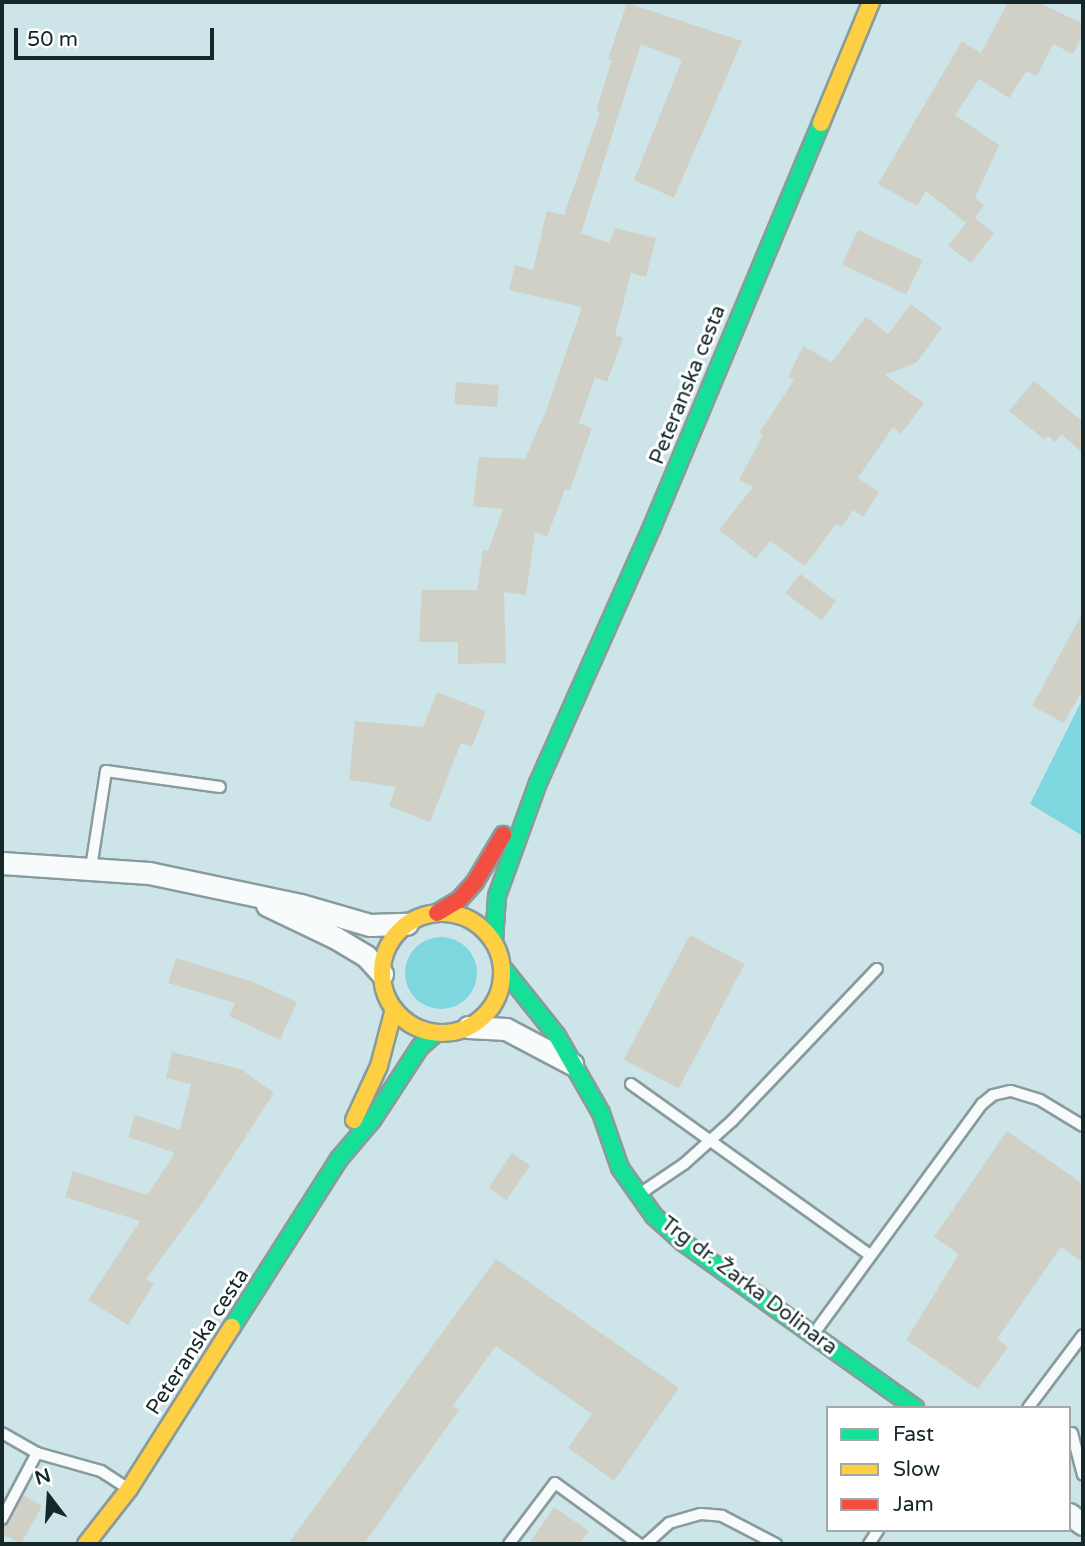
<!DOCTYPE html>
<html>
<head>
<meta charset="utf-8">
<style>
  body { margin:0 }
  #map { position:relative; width:1085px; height:1546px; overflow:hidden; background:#cde5e8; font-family:"Varela Round",sans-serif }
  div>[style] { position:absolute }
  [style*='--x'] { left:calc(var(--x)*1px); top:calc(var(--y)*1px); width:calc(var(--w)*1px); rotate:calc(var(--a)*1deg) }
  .green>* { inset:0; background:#7ed6de }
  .round { border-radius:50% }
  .building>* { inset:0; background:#d0d0c6; transform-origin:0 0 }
  .roads { filter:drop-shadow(2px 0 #889b9d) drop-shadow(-2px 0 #889b9d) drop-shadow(0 2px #889b9d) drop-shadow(0 -2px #889b9d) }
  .lane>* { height:10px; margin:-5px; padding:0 5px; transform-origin:5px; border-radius:5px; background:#f8fbfc }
  .street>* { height:21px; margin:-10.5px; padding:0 10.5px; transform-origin:10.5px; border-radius:10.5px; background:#f8fbfc }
  .fast>* { height:16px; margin:-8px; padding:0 8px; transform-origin:8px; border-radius:8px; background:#16e098 }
  .slow>* { height:16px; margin:-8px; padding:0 8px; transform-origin:8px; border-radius:8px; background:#ffcf43 }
  .slow>.ring { margin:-8px; padding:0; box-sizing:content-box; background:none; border:16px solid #ffcf43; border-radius:50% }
  .jam>* { height:16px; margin:-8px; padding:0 8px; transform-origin:8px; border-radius:8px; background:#f24e42 }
  span { translate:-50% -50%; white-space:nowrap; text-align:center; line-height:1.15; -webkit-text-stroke:6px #fff; paint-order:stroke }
  .street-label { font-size:21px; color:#162729 }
  .frame { position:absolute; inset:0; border:4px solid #162729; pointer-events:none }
  .legend { position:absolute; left:826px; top:1406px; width:245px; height:126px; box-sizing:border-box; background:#fff; border:2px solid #a2a9a9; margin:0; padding:9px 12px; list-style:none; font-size:21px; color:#162729 }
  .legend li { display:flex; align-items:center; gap:14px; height:35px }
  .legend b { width:35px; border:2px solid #a2a9a9 }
  .north { position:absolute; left:14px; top:1462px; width:70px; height:70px; -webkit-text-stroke:5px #fff; paint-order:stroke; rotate:343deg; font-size:19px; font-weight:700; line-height:28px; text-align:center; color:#162729 }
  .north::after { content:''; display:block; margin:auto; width:24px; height:32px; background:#162729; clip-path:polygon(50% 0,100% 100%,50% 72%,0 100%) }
  .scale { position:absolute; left:14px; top:28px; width:200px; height:32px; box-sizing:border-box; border:4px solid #162729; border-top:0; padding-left:9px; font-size:21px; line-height:24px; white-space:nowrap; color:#162729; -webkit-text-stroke:5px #fff; paint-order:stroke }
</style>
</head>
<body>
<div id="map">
  <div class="green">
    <div style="clip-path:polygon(1083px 698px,1083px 836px,1030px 804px)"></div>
    <div class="round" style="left:405px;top:937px;width:72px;height:72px"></div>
  </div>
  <div class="building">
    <div style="clip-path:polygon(1008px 2px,1038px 2px,1083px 24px,1083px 35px,1073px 54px,1053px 44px,1037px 76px,1026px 71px,1009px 98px,979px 79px,955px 115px,999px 145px,975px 198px,984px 205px,975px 218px,994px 233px,971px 263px,948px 246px,966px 223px,926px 191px,917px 206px,878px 184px,962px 41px,981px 53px)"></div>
    <div style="clip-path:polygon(627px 3px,742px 41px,674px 198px,634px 180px,682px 60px,641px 44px,581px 233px,609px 243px,615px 228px,656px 238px,646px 277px,631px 273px,615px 335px,623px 338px,607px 382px,595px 377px,579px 423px,592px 428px,570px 490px,565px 489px,547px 537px,535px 532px,526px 595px,504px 592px,506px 663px,458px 664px,458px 642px,419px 642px,422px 590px,477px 590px,483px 550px,488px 551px,503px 509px,473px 506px,479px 457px,525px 459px,546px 411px,582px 307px,509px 290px,515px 265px,533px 270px,547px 211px,564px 215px,600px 112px,596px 111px,612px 60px,608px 59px)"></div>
    <div style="left:858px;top:230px;width:71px;height:38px;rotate:25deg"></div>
    <div style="clip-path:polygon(911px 304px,942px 328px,916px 363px,885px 375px,924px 403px,901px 434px,893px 427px,858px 478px,879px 492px,863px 517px,853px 510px,842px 527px,836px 524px,805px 566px,770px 541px,756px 559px,719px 530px,753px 487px,739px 480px,763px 435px,759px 433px,794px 380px,788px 377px,803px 346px,832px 362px,866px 317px,888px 334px)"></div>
    <div style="clip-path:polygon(1034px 381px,1083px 422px,1083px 453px,1061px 434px,1055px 442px,1048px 436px,1045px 440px,1009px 411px)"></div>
    <div style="left:456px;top:382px;width:43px;height:22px;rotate:4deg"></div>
    <div style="left:800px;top:574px;width:45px;height:24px;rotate:37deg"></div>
    <div style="clip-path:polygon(1083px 612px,1083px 689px,1064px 723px,1032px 706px)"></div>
    <div style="clip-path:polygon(437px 692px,486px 711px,472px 747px,461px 743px,430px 822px,389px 806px,396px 787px,349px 780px,355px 721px,423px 727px)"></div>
    <div style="left:690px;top:935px;width:62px;height:141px;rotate:28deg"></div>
    <div style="clip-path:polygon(176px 958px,253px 982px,297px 1002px,280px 1040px,229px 1016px,235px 1003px,168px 983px)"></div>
    <div style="clip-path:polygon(172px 1052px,241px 1069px,274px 1093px,207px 1196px,146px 1279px,154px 1284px,128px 1325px,88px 1300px,140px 1221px,65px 1197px,73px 1171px,147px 1195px,175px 1153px,128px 1137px,135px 1115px,180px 1130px,191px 1084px,166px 1078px)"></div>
    <div style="clip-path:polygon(1007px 1131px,1083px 1184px,1083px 1262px,1061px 1247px,997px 1339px,1008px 1347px,978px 1389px,906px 1340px,959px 1254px,934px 1237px)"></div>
    <div style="left:512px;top:1153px;width:22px;height:42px;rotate:34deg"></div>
    <div style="clip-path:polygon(496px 1259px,679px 1388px,614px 1481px,568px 1448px,592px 1414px,496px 1346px,453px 1406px,459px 1410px,364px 1544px,288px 1544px)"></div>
    <div style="clip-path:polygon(23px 1495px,42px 1506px,21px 1544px,2px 1534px,2px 1527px,9px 1523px)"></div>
    <div style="clip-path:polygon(554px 1507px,589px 1531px,579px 1544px,529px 1544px)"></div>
  </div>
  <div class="roads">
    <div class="lane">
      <div style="--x:91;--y:868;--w:98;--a:-81.2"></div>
      <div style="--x:106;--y:771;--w:115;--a:8"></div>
      <div style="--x:631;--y:1084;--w:294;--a:35.6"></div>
      <div style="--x:641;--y:1193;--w:52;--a:-34"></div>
      <div style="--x:684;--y:1164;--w:64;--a:-41.9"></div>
      <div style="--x:732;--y:1121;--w:210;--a:-46.4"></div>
      <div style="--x:815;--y:1332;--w:283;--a:-53.8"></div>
      <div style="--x:982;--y:1104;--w:14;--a:-39"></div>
      <div style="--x:993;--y:1095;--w:18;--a:-13"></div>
      <div style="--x:1011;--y:1091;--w:30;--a:17"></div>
      <div style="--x:1040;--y:1100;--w:50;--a:31.2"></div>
      <div style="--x:1028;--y:1408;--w:91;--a:-53"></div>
      <div style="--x:2;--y:1433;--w:40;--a:29.7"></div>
      <div style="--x:1072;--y:1433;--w:43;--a:75.3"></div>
      <div style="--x:2;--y:1519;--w:75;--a:-62.1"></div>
      <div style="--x:37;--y:1453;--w:66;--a:15.7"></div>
      <div style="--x:101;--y:1471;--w:30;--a:33"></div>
      <div style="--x:509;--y:1544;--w:76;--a:-53"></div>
      <div style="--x:555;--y:1483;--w:104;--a:36"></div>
      <div style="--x:646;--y:1544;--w:31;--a:-42"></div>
      <div style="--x:669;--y:1523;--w:33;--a:-16"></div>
      <div style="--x:701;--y:1514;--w:21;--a:5"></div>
      <div style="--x:722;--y:1516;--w:61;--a:27.4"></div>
      <div style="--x:869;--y:1544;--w:17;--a:-57"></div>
    </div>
    <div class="street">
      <div style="--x:2;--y:863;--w:147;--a:3.9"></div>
      <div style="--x:149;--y:873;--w:155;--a:11.9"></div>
      <div style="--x:301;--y:905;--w:72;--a:16.2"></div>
      <div style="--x:370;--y:925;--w:37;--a:-2"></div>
      <div style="--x:267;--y:905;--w:76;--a:25.6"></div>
      <div style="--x:336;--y:938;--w:35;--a:31"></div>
      <div style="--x:366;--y:956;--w:24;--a:48"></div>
      <div style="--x:468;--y:1027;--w:38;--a:3"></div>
      <div style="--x:506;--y:1029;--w:75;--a:27.9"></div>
      <div style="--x:1069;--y:1514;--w:17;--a:36"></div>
    </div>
    <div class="fast">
      <div style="--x:494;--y:942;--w:46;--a:-86.3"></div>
      <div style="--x:497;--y:896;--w:120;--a:-70.1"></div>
      <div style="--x:538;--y:783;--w:280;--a:-66"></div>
      <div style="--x:652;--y:527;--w:438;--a:-67.3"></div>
      <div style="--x:502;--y:967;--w:88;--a:51.4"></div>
      <div style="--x:557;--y:1036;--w:89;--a:60.3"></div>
      <div style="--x:601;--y:1113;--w:58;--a:70.9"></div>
      <div style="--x:620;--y:1168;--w:59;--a:54.7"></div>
      <div style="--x:654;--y:1216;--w:40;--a:42"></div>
      <div style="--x:684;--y:1243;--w:284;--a:35.5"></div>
      <div style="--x:232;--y:1327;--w:199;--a:-57.5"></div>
      <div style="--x:339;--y:1159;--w:52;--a:-49.6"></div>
      <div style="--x:373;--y:1119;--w:86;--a:-56.9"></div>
      <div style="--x:420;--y:1047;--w:21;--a:-41"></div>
    </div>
    <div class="slow">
      <div style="--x:821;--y:123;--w:131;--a:-67.5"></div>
      <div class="ring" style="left:382px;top:913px;width:104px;height:104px"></div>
      <div style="--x:354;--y:1120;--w:60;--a:-65.2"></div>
      <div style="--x:379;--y:1066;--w:59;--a:-75.3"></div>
      <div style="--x:86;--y:1544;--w:70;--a:-52"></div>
      <div style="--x:129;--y:1489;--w:192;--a:-57.6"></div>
    </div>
    <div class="jam">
      <div style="--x:437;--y:913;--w:26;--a:-31"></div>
      <div style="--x:459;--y:900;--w:24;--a:-48"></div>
      <div style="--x:475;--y:882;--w:55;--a:-59.2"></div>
    </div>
  </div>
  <div class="street-label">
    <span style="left:688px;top:385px;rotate:-68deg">Peteranska cesta</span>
    <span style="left:749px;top:1286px;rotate:37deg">Trg dr. Žarka Dolinara</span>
    <span style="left:198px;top:1342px;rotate:-57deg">Peteranska cesta</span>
  </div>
  <div class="frame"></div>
  <ul class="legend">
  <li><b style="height:9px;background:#16e098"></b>Fast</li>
  <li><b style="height:9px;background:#ffcf43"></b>Slow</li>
  <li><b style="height:9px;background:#f24e42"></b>Jam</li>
  </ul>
  <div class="north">N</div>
  <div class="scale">50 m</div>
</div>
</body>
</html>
